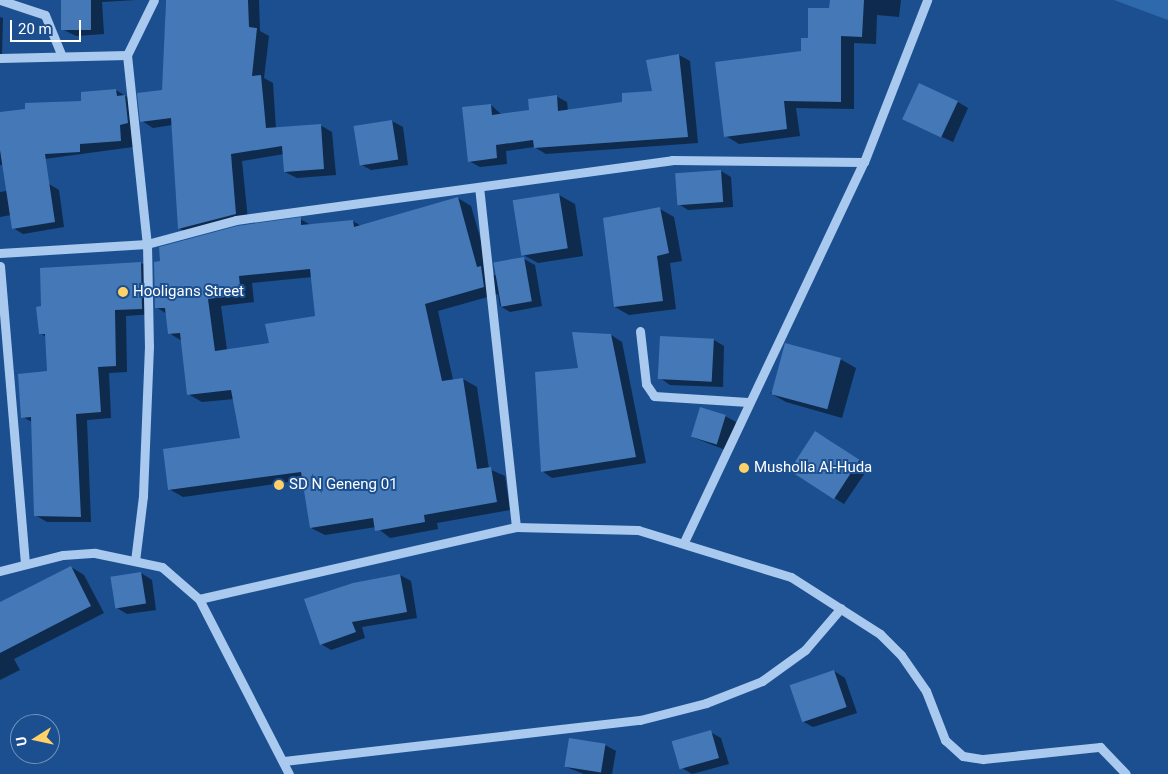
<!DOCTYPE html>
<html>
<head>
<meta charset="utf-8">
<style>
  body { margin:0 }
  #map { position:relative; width:1168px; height:774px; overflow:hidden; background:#1b4f8f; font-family:Roboto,sans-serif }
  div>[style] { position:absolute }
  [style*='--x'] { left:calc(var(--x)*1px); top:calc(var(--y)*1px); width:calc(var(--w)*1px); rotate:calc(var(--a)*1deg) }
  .green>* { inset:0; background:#2e69ad }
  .shadow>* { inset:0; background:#0007 }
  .building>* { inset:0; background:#4478b7; transform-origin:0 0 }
  .minor>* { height:9px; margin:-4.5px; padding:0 4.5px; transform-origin:4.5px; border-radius:4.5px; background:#a9c9ee }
  .dots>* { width:14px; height:14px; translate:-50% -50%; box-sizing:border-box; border:2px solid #1b4f8f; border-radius:50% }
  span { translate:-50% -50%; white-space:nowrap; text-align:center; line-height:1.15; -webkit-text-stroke:4px #1b4f8f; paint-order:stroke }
  .poi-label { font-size:15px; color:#fff }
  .left { translate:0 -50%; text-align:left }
  .north { position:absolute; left:10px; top:714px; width:50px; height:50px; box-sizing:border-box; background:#1b4f8f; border:1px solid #7695bc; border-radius:50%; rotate:260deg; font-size:14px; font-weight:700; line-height:20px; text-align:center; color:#fff }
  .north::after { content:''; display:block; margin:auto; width:18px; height:22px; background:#ffd166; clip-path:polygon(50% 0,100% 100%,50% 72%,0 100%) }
  .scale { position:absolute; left:10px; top:20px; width:71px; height:22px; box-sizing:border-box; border:2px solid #fff; border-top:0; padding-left:6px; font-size:15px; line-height:18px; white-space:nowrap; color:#fff; -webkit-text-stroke:4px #1b4f8f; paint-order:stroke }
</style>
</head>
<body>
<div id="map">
  <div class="green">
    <div style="clip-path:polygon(1114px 0,1168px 0,1168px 20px,1157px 16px)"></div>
  </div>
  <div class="shadow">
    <div style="clip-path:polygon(16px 0,136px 0,102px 2px,104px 34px,76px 36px,64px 30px,62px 0)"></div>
    <div style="clip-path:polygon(166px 0,259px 0,260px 31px,269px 36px,264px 78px,273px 83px,276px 129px,320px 125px,332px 132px,336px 175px,297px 178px,285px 172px,284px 154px,242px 161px,248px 220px,191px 235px,179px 228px,172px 125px,153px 128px,142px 121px,163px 91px)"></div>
    <div style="clip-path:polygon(831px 0,901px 0,899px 17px,877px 15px,876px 44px,854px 43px,854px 109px,796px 108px,800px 136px,739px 144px,726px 136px,802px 52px,830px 10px)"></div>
    <div style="clip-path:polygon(0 17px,3px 18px,2px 54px,0 54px)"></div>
    <div style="clip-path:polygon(679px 55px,690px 61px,698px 143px,546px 154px,534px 147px,506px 151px,507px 164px,480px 167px,469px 161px,491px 105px,502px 115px,531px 111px,556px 96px,567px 102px,568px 111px,624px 103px,653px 92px,647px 61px)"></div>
    <div style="clip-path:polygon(116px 90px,137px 103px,139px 130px,131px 131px,133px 147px,0 165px,0 113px,83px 102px)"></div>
    <div style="clip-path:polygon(958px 102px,968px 108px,953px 142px,905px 120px)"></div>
    <div style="clip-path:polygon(392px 121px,403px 127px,408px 165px,371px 170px,360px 164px,355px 127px)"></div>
    <div style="clip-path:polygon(721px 171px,731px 177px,733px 207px,688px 210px,677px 203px)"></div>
    <div style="clip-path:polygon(49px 184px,59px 190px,64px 227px,23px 234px,13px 228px,11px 215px,0 217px,0 192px)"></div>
    <div style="clip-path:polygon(559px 195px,575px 204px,583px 256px,538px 263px,522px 254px)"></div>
    <div style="clip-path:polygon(evenodd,458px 198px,471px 206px,490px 272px,496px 276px,524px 259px,535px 265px,542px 306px,510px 312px,500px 306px,498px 294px,438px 311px,453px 380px,463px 379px,477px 387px,489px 469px,505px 476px,510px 510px,437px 523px,438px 529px,390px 538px,376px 527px,325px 535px,311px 528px,303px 480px,183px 497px,169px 489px,242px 439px,234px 399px,202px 402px,188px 394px,182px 341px,169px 333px,167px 314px,156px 307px,300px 219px,311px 225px,353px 221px,361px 226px,458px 198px,312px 277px,316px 317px,270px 344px,227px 350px,221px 306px,254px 302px,252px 283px,312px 277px)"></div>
    <div style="clip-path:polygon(660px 209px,674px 217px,682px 261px,670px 263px,676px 309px,629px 315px,615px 307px)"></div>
    <div style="clip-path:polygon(141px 263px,152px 270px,153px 314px,126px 316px,127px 372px,109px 373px,111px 418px,87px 420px,91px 522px,47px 522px,35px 515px,32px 422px,23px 417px,48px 373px,46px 337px,40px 333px)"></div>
    <div style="clip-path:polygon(611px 335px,622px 342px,646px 463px,552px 478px,542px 471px,579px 369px)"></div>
    <div style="clip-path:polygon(714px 340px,724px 346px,723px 387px,670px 385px,660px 378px)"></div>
    <div style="clip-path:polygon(840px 359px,856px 368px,842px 418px,786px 402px,770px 393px)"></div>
    <div style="clip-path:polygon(725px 416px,736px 422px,728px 451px,692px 437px)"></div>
    <div style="clip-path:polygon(826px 438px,869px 467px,844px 504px,790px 470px)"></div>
    <div style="clip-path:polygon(71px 567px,84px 575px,104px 613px,14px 659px,20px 670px,0 680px,0 604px)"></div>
    <div style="clip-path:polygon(141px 573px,152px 580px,156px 610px,127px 614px,117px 608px)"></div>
    <div style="clip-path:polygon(400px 575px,411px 581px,417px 618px,362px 627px,365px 638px,331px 650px,321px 644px)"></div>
    <div style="clip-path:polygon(834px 671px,845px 678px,857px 713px,813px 727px,802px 721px)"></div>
    <div style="clip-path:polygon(710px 732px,721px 738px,729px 764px,692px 774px,682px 768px)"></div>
    <div style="clip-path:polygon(605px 745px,616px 751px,612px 774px,584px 774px,566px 767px)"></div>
  </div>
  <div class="building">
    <div style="left:61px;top:0;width:30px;height:30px"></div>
    <div style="clip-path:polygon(166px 0,248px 0,249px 27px,257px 28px,252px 76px,261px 75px,266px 128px,321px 124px,324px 169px,284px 172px,282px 146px,231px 154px,236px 214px,178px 229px,171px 118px,140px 122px,137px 93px,162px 90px)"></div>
    <div style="clip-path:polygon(830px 0,864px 0,862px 37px,841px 36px,841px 102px,784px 101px,787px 129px,724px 137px,715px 62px,801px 51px,801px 38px,808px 38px,808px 8px,829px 8px)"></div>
    <div style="clip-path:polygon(679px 54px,688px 137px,534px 148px,533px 140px,496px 145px,497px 158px,468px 162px,462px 107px,491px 104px,492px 115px,529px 110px,528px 99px,557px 95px,558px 111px,622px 102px,622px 93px,652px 91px,646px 60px)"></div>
    <div style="left:919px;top:83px;width:43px;height:40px;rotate:25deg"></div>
    <div style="clip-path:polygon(116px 89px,117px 96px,125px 95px,128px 123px,120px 125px,121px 141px,80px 144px,80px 152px,45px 154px,55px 222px,12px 229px,0 150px,0 112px,25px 109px,25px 103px,81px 101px,81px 92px)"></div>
    <div style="left:392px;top:120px;width:40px;height:39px;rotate:81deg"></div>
    <div style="left:721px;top:170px;width:32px;height:46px;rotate:86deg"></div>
    <div style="left:559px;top:193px;width:56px;height:47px;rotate:81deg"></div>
    <div style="clip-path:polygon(evenodd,458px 197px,477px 267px,481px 266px,484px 287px,425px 304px,442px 381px,463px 378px,477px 469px,491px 467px,497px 502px,424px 515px,425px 522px,375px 531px,373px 518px,310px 528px,301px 472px,168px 490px,163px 449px,240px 438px,231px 390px,187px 395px,180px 333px,168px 334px,165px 308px,155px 308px,154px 262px,160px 261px,159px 247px,237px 226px,301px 217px,301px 225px,353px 220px,354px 227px,458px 197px,310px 269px,315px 316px,265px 324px,269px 343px,215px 351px,208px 299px,241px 295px,239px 276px,310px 269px)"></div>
    <div style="clip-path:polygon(660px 207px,669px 253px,657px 256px,663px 301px,614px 307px,603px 218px)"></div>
    <div style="left:524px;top:257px;width:45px;height:31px;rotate:80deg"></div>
    <div style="clip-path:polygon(141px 262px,142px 309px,115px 310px,116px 366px,98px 367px,101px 412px,76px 414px,81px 517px,34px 516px,31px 417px,21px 418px,18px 374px,47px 371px,45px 334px,39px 334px,36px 307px,41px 306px,40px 268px)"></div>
    <div style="clip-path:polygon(572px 332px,611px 334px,636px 457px,541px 472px,535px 372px,578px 368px)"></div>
    <div style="left:660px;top:336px;width:54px;height:43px;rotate:3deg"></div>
    <div style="left:785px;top:343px;width:58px;height:53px;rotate:15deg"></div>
    <div style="left:700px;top:407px;width:27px;height:31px;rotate:17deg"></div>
    <div style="left:815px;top:431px;width:53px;height:47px;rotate:33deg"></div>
    <div style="clip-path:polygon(71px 566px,91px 606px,0 653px,0 602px)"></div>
    <div style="left:141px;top:572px;width:32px;height:31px;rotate:81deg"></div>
    <div style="clip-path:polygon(400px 574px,407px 612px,352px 622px,356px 632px,320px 645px,304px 599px,353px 583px)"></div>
    <div style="left:834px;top:670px;width:39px;height:47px;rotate:71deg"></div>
    <div style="left:711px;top:730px;width:29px;height:41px;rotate:74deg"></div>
    <div style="left:569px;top:738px;width:37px;height:29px;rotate:9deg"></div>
  </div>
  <div class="minor">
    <div style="--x:0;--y:0;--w:47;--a:18.4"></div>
    <div style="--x:45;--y:15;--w:42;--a:67.7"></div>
    <div style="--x:127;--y:55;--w:61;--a:-63.9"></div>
    <div style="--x:0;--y:58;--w:127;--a:-1.4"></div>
    <div style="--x:127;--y:55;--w:190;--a:84"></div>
    <div style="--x:147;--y:244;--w:102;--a:88.9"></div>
    <div style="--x:149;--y:346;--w:150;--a:92.3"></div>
    <div style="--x:143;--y:496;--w:65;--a:97"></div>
    <div style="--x:0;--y:253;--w:147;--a:-3.5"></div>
    <div style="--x:147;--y:244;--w:92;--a:-15.1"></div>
    <div style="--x:236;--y:220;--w:440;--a:-7.8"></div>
    <div style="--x:672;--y:160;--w:192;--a:0.6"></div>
    <div style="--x:864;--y:162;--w:174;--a:-68.7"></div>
    <div style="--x:0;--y:266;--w:297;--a:85.2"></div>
    <div style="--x:640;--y:331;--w:53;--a:83.5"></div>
    <div style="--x:646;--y:384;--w:14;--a:56"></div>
    <div style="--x:654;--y:396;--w:94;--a:3.7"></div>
    <div style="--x:516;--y:527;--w:122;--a:1.4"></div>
    <div style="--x:638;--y:530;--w:160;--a:17.1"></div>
    <div style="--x:791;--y:577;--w:106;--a:32.6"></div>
    <div style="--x:880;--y:634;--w:30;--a:45"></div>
    <div style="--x:901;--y:655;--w:44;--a:55.2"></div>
    <div style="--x:926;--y:691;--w:53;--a:68.8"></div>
    <div style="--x:945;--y:740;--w:24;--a:42"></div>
    <div style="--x:963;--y:756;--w:20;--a:9"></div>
    <div style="--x:983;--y:759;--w:118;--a:-5.9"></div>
    <div style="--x:1100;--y:747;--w:37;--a:46"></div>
    <div style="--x:684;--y:542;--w:420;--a:-64.7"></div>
    <div style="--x:0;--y:571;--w:65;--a:-14.3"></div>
    <div style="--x:63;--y:555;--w:32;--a:-4"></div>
    <div style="--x:95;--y:553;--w:68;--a:11.8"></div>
    <div style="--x:162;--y:567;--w:49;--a:40.9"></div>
    <div style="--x:199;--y:599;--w:325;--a:-12.8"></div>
    <div style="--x:516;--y:527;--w:342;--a:-96.2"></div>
    <div style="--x:199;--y:599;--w:197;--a:62.8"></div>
    <div style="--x:284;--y:761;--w:358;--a:-6.6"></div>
    <div style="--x:640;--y:720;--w:68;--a:-14.4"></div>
    <div style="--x:706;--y:703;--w:60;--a:-21.4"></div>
    <div style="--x:762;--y:681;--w:53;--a:-35.8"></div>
    <div style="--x:805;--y:650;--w:55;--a:-49.4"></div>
  </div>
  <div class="dots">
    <div style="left:123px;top:292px;background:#ffd166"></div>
    <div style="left:744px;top:468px;background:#ffd166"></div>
    <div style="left:279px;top:485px;background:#ffd166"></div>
  </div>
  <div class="poi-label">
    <span class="left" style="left:133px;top:292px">Hooligans Street</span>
    <span class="left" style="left:754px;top:468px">Musholla Al-Huda</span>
    <span class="left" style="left:289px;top:485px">SD N Geneng 01</span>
  </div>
  <div class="north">U</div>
  <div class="scale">20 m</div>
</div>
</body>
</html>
